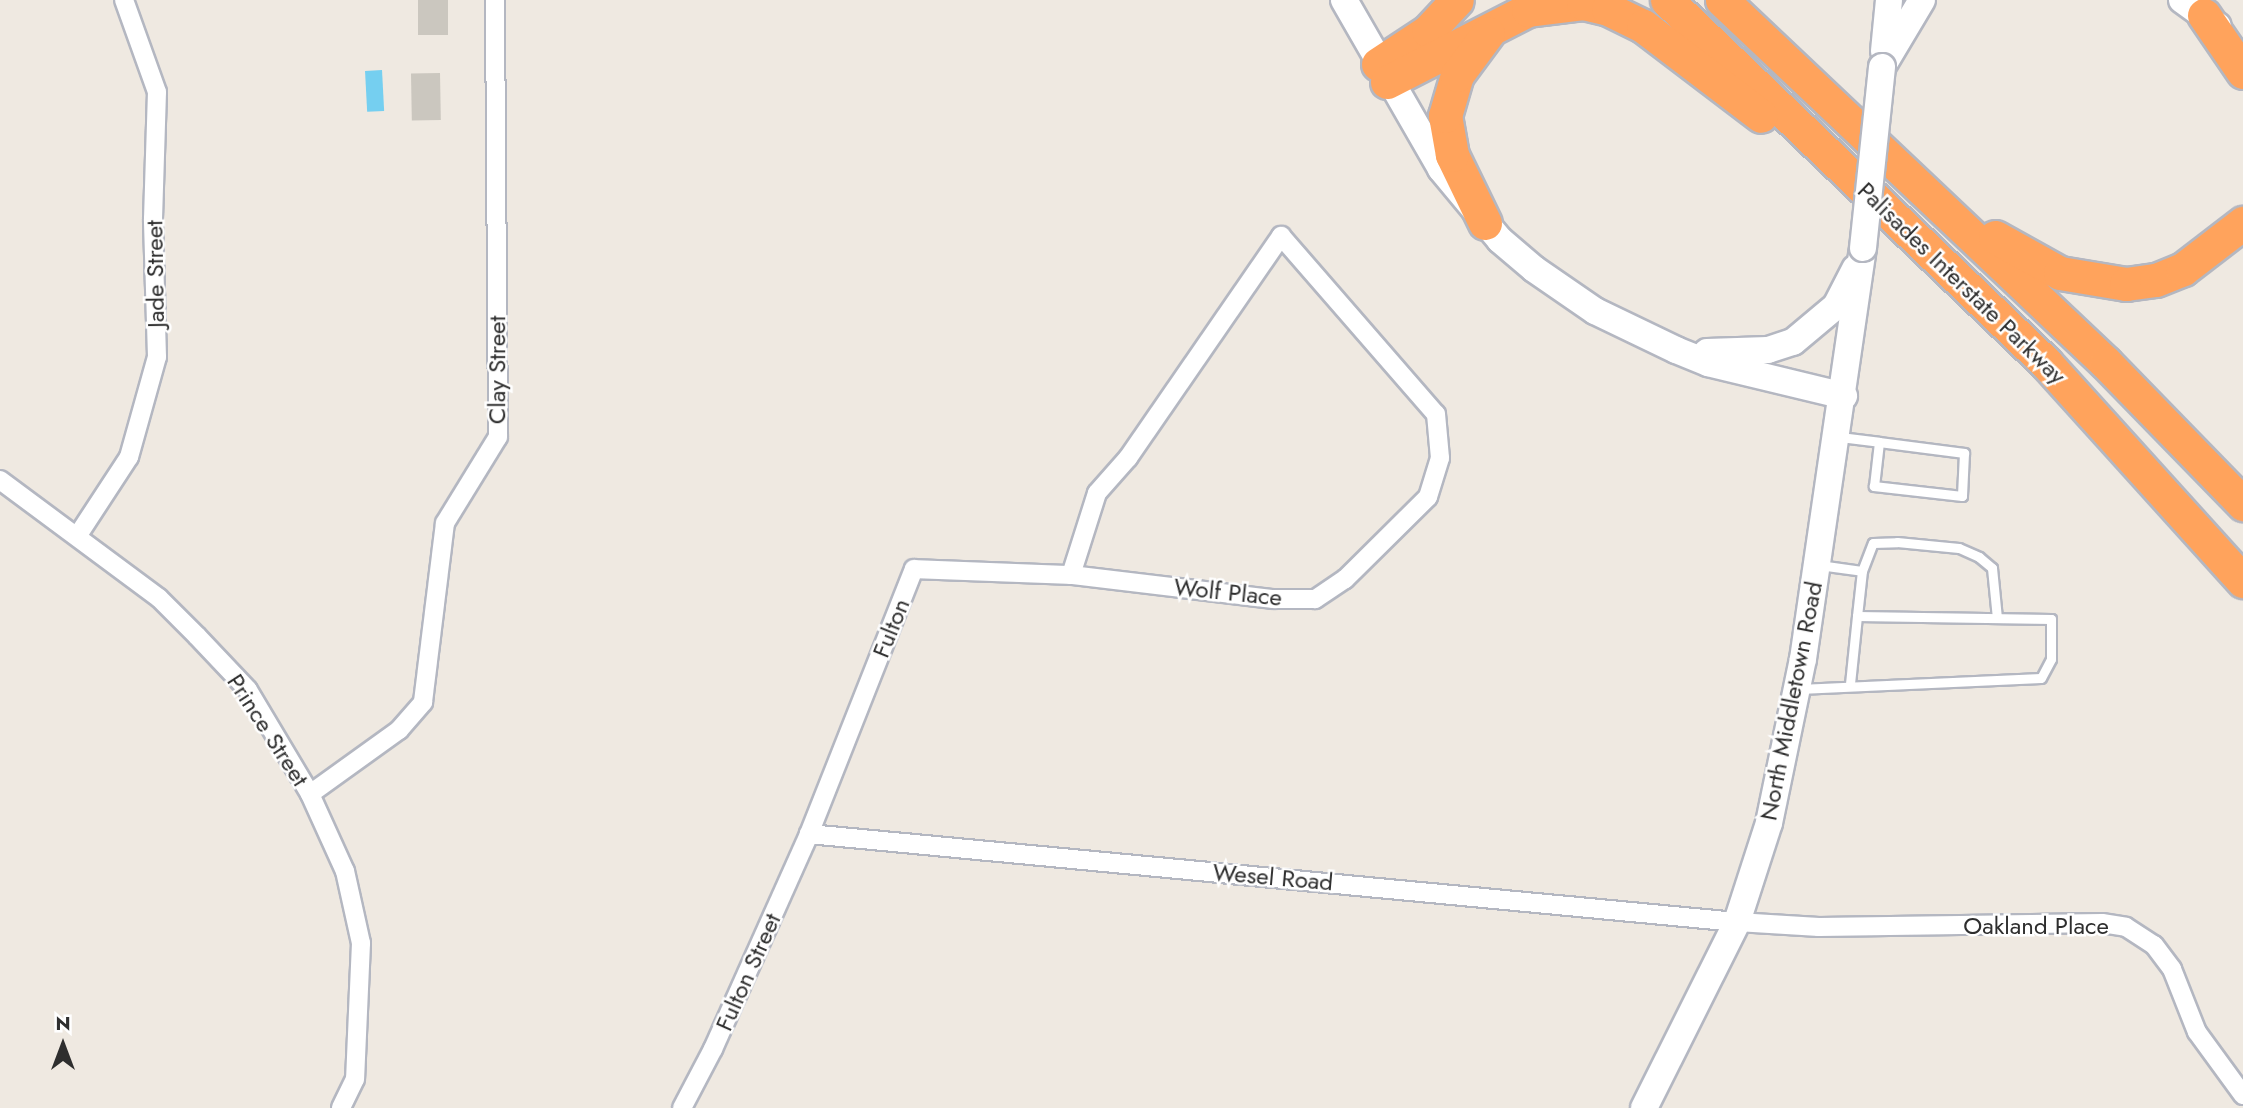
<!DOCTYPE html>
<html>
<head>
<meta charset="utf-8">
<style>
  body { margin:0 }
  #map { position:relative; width:2243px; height:1108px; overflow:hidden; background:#efe9e1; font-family:Jost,sans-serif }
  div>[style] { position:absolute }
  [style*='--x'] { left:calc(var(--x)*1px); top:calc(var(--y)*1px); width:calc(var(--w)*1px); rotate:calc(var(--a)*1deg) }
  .water>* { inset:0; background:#75cff0; transform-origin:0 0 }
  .building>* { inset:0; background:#cbc7bf; transform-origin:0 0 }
  .roads { filter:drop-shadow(2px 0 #b4b7c1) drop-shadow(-2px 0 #b4b7c1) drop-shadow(0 2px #b4b7c1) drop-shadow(0 -2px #b4b7c1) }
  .lane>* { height:9px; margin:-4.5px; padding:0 4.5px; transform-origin:4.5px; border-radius:4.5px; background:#fff }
  .street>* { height:18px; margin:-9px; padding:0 9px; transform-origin:9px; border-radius:9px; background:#fff }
  .secondary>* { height:26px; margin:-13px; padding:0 13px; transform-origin:13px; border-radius:13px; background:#fff }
  .highway>* { height:33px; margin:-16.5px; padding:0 16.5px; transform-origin:16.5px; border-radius:16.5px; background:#ffa35c }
  .bridges { filter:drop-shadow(2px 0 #b4b7c1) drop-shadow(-2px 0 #b4b7c1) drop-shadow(0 2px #b4b7c1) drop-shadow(0 -2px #b4b7c1) }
  .secondary-bridge>* { height:26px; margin:-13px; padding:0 13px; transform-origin:13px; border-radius:13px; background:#fff }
  span { translate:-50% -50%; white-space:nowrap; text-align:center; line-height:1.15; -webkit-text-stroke:5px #fff; paint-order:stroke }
  .street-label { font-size:24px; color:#2e2e2e }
  .north { position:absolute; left:28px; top:1010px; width:70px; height:70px; -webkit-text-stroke:5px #fff; paint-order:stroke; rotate:0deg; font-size:19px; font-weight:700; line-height:28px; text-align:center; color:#2e2e2e }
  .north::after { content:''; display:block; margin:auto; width:24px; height:32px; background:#2e2e2e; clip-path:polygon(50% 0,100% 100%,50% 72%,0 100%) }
</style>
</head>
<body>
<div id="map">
  <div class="water">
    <div style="left:382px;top:70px;width:41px;height:17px;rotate:87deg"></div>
  </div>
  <div class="building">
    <div style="left:418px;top:0;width:30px;height:35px"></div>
    <div style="left:440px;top:73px;width:47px;height:29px;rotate:89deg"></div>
  </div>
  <div class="roads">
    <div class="lane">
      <div style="--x:1840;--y:437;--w:39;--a:7"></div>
      <div style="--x:1879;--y:442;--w:86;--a:7.4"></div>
      <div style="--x:1964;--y:453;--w:43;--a:92.7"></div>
      <div style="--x:1962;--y:496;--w:89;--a:-173.5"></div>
      <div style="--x:1874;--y:486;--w:44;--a:-83.5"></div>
      <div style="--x:1819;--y:565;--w:43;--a:7.9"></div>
      <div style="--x:1857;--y:616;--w:45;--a:-83.7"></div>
      <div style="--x:1862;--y:571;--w:30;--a:-69"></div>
      <div style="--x:1873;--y:543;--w:24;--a:-2"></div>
      <div style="--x:1897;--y:542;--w:62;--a:5.5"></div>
      <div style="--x:1959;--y:548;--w:22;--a:24"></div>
      <div style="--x:1979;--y:557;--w:17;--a:40"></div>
      <div style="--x:1992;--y:568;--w:50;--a:84.3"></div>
      <div style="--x:1799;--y:689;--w:242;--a:-2.6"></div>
      <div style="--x:2041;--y:678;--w:21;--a:-62"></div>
      <div style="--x:2051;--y:659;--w:40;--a:-90"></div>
      <div style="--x:2051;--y:619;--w:194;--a:-179.1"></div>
      <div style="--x:1857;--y:616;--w:68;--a:95.9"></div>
    </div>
    <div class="street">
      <div style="--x:1281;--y:236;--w:236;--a:49"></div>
      <div style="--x:1436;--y:414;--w:44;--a:84.8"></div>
      <div style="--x:1440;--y:458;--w:41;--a:107.1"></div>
      <div style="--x:1428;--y:497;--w:117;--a:135.3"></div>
      <div style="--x:1345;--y:579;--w:36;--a:146"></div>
      <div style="--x:1315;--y:599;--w:42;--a:180"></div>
      <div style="--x:1273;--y:599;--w:203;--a:-173.2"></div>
      <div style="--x:1071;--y:575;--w:86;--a:-72.4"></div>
      <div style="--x:1097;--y:493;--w:47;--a:-48.5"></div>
      <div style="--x:1128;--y:458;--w:270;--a:-55.4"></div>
      <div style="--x:0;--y:480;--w:198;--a:36.6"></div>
      <div style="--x:159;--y:598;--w:54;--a:45"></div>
      <div style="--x:197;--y:636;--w:74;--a:46.6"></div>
      <div style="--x:248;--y:690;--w:121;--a:59.2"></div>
      <div style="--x:310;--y:794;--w:85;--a:65.6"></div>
      <div style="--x:345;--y:871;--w:74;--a:77.5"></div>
      <div style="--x:361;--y:943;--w:136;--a:92.5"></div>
      <div style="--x:355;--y:1079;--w:32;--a:116"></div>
      <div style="--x:78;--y:535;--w:93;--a:-56.8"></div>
      <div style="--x:129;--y:457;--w:104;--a:-74.4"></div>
      <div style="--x:157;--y:357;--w:138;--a:-91.7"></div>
      <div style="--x:153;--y:219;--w:127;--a:-88.2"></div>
      <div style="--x:157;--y:92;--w:98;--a:-109.7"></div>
      <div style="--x:310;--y:794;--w:110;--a:-35.7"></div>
      <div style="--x:399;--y:730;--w:37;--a:-49"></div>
      <div style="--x:423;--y:702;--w:180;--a:-83"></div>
      <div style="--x:445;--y:523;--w:101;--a:-58.4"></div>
      <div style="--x:498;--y:437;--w:437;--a:-90.4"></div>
      <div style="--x:809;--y:834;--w:932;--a:5.42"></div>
      <div style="--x:1737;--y:922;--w:82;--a:3.5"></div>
      <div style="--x:1819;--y:927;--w:283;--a:-0.8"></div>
      <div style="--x:2102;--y:923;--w:24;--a:9"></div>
      <div style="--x:2126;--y:927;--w:33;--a:33"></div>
      <div style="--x:2154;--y:945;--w:30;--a:53"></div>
      <div style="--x:2172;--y:969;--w:68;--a:68.4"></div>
      <div style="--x:2197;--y:1032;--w:78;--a:53.9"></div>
      <div style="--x:682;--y:1108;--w:67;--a:-62.3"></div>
      <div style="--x:713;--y:1049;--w:235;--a:-65.9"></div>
      <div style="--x:809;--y:834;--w:285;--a:-68.4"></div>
      <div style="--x:914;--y:569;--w:157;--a:2.2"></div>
    </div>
    <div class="secondary">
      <div style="--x:1344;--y:0;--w:195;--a:60.1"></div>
      <div style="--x:1441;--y:169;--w:92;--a:50.3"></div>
      <div style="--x:1500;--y:240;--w:45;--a:40.5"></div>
      <div style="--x:1534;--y:269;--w:74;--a:34.5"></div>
      <div style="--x:1595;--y:311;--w:90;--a:25.7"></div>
      <div style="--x:1676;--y:350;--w:35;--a:22"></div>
      <div style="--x:1708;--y:363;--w:140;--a:13.6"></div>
      <div style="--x:2182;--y:0;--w:44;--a:35.8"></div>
      <div style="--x:1884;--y:51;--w:51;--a:-84.4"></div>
      <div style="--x:1882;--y:67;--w:78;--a:-59.2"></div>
      <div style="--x:1707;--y:352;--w:61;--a:-1.9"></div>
      <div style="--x:1768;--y:350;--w:26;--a:-18"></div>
      <div style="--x:1793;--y:342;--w:56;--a:-39.9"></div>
      <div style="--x:1836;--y:306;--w:42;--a:-62.8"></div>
      <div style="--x:1644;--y:1108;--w:208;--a:-63.4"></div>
      <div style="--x:1737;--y:922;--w:104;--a:-72.1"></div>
      <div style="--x:1769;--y:823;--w:167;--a:-78.3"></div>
      <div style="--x:1803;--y:659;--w:415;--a:-81.7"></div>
    </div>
    <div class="highway">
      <div style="--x:1667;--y:0;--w:525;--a:43.76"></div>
      <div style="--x:2046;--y:363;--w:294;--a:47.9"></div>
      <div style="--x:1722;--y:0;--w:528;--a:43.39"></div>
      <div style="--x:2106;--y:363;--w:197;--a:45.8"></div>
      <div style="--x:2204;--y:15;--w:69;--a:55.6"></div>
      <div style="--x:1378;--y:64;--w:60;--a:-33.4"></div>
      <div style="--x:1428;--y:31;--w:42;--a:-46.9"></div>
      <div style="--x:1387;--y:82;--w:158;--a:-27.1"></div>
      <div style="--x:1528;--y:10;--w:55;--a:-7.3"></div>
      <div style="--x:1583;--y:3;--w:26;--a:13"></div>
      <div style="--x:1608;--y:9;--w:39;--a:26"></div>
      <div style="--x:1643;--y:26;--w:148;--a:37.3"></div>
      <div style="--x:1485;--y:223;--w:76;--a:-115.9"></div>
      <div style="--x:1452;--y:155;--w:40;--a:-100"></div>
      <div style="--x:1445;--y:116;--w:43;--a:-73.7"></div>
      <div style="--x:1457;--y:75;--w:52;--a:-53.6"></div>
      <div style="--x:1995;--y:237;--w:74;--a:29"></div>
      <div style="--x:2060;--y:273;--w:67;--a:9.5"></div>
      <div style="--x:2126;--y:284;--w:30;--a:-8"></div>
      <div style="--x:2156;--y:280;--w:29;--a:-22"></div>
      <div style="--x:2183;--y:269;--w:76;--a:-37.5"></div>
    </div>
  </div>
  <div class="bridges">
    <div class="secondary-bridge">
      <div style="--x:1863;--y:248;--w:182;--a:-84"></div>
    </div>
  </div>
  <div class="street-label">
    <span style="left:155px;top:274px;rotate:-91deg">Jade Street</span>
    <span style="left:1962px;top:283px;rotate:44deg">Palisades Interstate Parkway</span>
    <span style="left:497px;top:370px;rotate:-90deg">Clay Street</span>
    <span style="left:1228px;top:592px;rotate:6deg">Wolf Place</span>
    <span style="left:891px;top:628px;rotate:-68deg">Fulton</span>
    <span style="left:1791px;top:701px;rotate:-79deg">North Middletown Road</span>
    <span style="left:268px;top:730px;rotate:57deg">Prince Street</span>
    <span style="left:1273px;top:877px;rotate:5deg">Wesel Road</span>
    <span style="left:2036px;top:926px">Oakland Place</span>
    <span style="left:748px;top:972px;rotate:-66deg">Fulton Street</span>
  </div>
  <div class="north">N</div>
</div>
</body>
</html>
